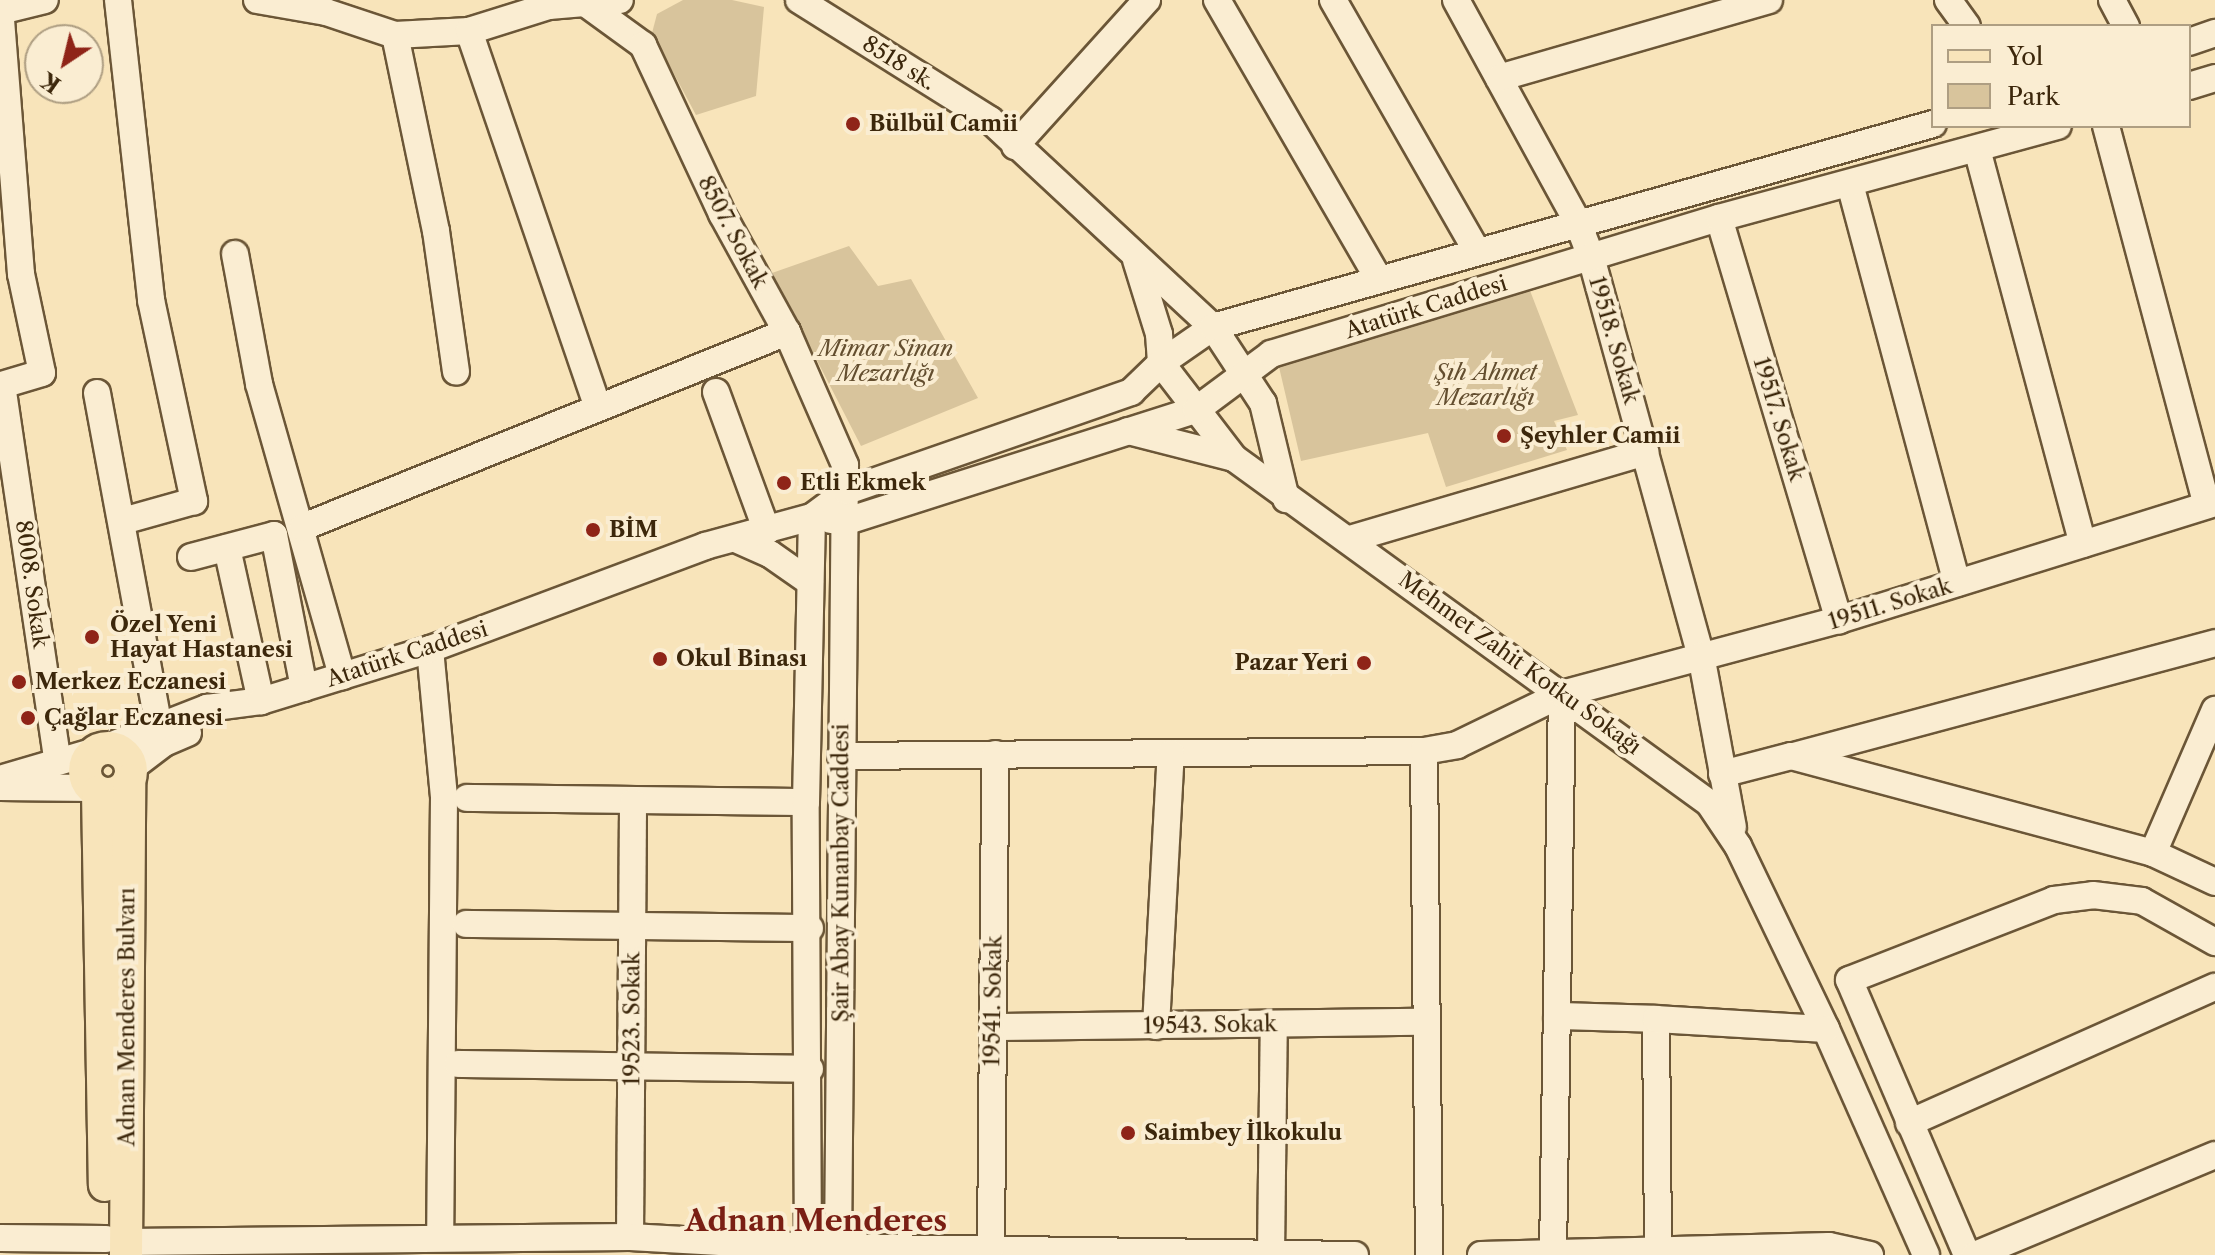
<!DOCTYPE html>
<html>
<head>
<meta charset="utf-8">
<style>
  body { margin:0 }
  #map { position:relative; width:2215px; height:1255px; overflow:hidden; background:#f8e4ba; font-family:"Libre Caslon Text",serif }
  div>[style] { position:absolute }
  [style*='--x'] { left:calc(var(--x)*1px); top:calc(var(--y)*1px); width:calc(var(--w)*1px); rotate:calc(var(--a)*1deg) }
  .green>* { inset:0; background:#d8c49c }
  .roads { filter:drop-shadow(2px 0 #6b5637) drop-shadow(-2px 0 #6b5637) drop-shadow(0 2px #6b5637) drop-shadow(0 -2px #6b5637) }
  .minor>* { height:26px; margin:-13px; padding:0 13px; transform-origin:13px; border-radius:13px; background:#faedd2 }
  .major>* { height:32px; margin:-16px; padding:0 16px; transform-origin:16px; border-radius:16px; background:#f8e4ba }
  .major>.ring { margin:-16px; padding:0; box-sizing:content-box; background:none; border:32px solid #f8e4ba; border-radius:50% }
  .dots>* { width:22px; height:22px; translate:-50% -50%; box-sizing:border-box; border:4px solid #faedd2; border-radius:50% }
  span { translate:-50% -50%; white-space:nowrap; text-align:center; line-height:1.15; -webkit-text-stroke:8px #faedd2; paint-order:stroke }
  .street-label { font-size:22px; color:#3c270b }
  .poi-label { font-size:22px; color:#3c270b; font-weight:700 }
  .left { translate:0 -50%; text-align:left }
  .right { translate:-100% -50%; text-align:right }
  .park-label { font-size:22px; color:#634e2f; font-style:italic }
  .district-label { font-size:30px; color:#7a1f14; font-weight:700 }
  .legend { position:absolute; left:1931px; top:24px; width:260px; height:104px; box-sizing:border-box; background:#faedd2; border:2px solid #ae9e82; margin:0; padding:10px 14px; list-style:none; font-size:24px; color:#3c270b }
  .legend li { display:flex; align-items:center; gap:16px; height:40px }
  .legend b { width:40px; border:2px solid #ae9e82 }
  .north { position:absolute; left:24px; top:24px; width:80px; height:80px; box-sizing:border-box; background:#faedd2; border:2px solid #ae9e82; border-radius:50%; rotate:215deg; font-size:22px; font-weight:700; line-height:32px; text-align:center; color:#3c270b }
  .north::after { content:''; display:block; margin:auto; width:28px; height:36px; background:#8f2418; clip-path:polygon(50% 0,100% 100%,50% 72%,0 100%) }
</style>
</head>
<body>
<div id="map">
  <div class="green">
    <div style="clip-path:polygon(683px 0,732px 0,764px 7px,756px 96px,696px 115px,652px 33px,657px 14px)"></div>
    <div style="clip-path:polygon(849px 246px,878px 286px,911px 279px,978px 398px,861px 446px,772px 273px)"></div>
    <div style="clip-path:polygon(1529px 288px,1578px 415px,1554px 421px,1567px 450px,1446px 487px,1428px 433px,1301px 461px,1279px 367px,1282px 360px)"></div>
  </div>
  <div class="roads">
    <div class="minor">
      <div style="--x:118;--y:0;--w:302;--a:83.7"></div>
      <div style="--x:151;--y:300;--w:206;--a:77.9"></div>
      <div style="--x:194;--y:501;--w:74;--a:164.3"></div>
      <div style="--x:257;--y:0;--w:70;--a:9.9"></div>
      <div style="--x:326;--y:12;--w:73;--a:18.4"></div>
      <div style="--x:395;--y:35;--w:74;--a:-3.1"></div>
      <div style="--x:469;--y:31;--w:84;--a:-17.4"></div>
      <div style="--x:549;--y:6;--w:71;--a:-4.8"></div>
      <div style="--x:581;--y:0;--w:77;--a:36"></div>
      <div style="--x:643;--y:45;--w:187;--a:64.9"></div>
      <div style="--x:722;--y:214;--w:135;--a:61.2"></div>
      <div style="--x:787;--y:332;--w:145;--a:66.4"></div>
      <div style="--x:845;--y:465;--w:790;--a:90.51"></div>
      <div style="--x:799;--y:0;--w:226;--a:32.1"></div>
      <div style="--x:990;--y:120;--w:304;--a:42.9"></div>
      <div style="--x:1213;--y:327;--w:91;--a:56.7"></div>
      <div style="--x:1263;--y:403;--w:99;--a:76.5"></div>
      <div style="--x:1217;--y:0;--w:323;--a:59.9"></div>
      <div style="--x:1333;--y:0;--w:289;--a:60.2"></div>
      <div style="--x:1456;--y:0;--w:254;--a:61.3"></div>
      <div style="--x:1578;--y:223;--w:36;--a:69"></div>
      <div style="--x:1591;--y:257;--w:413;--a:74.6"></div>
      <div style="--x:1701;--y:655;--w:175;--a:79.5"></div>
      <div style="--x:1948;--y:0;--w:32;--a:54"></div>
      <div style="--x:2112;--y:0;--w:30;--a:62"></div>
      <div style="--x:0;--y:7;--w:268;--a:85.5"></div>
      <div style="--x:21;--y:274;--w:101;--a:78"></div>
      <div style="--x:42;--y:373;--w:42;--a:163.3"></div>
      <div style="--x:2;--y:385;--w:378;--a:81.6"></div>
      <div style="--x:0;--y:11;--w:46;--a:-13.7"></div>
      <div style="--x:469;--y:31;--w:395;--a:71.1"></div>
      <div style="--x:395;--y:35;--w:200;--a:78.2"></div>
      <div style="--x:436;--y:231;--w:142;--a:81.9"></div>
      <div style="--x:2189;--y:42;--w:28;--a:-19"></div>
      <div style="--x:1499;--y:78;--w:281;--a:-16.1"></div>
      <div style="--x:2189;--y:86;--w:27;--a:-17"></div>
      <div style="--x:2106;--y:126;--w:392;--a:75.1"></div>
      <div style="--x:1015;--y:146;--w:197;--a:-47.9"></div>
      <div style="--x:1977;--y:149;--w:409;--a:75"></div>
      <div style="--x:1850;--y:184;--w:413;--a:75"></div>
      <div style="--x:1719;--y:218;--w:420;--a:73.4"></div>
      <div style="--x:235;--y:254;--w:132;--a:79.5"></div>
      <div style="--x:259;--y:384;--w:304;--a:74.1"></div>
      <div style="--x:1136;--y:260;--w:77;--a:72.7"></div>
      <div style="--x:1159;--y:334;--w:29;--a:86"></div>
      <div style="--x:1161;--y:363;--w:120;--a:52.5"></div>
      <div style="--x:1234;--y:458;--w:587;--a:35.99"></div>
      <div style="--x:1709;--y:803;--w:52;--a:56"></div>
      <div style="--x:1738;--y:846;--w:203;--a:64.3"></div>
      <div style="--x:1826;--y:1029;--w:247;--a:66.1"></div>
      <div style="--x:716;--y:392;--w:148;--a:69.9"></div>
      <div style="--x:97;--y:393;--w:341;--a:79.5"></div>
      <div style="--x:1128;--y:431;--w:109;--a:14.3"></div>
      <div style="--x:831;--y:520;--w:13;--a:9"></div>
      <div style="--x:844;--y:522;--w:369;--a:-17.7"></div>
      <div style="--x:1196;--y:410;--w:94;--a:-36.7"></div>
      <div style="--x:1271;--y:354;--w:468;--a:-16.9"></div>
      <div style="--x:1719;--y:218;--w:351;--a:-15.2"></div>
      <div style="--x:303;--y:527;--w:522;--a:-21.94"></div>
      <div style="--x:736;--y:539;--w:37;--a:24"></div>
      <div style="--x:770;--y:554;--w:49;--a:35"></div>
      <div style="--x:1350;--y:539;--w:308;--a:-16.4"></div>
      <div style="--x:227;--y:548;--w:157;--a:77.5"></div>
      <div style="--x:191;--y:557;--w:86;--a:-14.8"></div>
      <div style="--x:274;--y:535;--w:156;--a:78.9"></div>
      <div style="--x:430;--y:649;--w:149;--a:84.6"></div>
      <div style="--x:444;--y:797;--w:438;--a:90.5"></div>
      <div style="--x:841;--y:756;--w:583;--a:-0.49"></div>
      <div style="--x:1794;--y:756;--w:436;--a:-15"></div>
      <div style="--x:130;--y:769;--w:43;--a:-37.4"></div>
      <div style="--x:164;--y:743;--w:26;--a:-23"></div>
      <div style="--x:1722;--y:774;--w:71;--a:-14.6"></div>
      <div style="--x:1791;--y:756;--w:375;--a:15"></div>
      <div style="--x:2153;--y:853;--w:68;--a:25.1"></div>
      <div style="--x:0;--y:779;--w:103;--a:-16.3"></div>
      <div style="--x:99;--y:750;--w:116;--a:-21.3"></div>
      <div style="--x:207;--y:708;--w:54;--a:-7.4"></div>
      <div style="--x:261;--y:701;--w:177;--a:-17.1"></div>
      <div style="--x:430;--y:649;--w:294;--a:-20.5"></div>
      <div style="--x:705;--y:546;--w:111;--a:-15.2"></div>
      <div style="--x:812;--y:517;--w:44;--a:-36.6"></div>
      <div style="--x:847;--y:491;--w:301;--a:-19.2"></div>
      <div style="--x:1131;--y:392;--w:42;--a:-44"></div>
      <div style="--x:1161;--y:363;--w:63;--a:-34.7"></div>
      <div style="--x:1213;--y:327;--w:748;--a:-15.75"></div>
      <div style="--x:0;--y:787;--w:91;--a:0.6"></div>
      <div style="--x:467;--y:798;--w:339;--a:0.7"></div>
      <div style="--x:2153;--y:853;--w:156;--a:-66.6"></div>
      <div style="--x:466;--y:924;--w:344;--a:0.7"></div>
      <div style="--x:1557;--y:1016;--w:99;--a:1.7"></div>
      <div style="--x:1656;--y:1019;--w:236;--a:89.5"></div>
      <div style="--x:1656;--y:1019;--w:170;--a:3.4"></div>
      <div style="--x:1156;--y:1026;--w:273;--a:-86.9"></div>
      <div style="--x:993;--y:1027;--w:433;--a:-0.7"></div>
      <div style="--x:458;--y:1064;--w:352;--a:0.8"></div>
      <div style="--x:1909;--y:1123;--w:335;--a:-24"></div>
      <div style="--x:630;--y:1237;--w:435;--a:-89.6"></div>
      <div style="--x:0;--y:1238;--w:106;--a:0.5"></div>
      <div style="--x:125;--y:1242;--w:505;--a:-0.57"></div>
      <div style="--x:630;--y:1237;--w:179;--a:3.2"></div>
      <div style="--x:809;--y:1247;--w:546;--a:0.84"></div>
      <div style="--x:991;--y:1248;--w:494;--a:-89.5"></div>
      <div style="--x:1553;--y:1253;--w:559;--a:-89.08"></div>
      <div style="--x:1271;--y:1254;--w:230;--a:-89.3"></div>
      <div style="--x:808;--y:1255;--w:453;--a:-90.3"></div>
      <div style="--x:806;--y:802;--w:285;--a:-88.8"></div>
      <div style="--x:1429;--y:1255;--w:504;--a:-90.57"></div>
      <div style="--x:1424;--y:751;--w:34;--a:-10"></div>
      <div style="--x:1457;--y:745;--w:117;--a:-25.9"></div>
      <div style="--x:1562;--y:694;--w:287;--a:-15"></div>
      <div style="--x:1839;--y:620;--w:394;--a:-17.3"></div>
      <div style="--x:1481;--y:1255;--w:348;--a:-1.5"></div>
      <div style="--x:1829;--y:1246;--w:42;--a:12.4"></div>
      <div style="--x:1967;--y:1255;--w:299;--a:-113.2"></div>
      <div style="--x:1849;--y:980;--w:220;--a:-21.3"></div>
      <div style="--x:2054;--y:900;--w:39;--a:-7"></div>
      <div style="--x:2093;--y:895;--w:49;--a:7"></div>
      <div style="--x:2142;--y:901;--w:84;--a:29.3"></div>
      <div style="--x:1975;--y:1255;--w:260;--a:-22.6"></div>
    </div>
    <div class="major">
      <div class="ring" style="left:85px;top:748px;width:14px;height:14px"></div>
      <div style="--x:98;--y:792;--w:393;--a:89"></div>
      <div style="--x:126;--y:1255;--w:475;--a:-89.6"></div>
    </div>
  </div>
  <div class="dots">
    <div style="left:853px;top:124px;background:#8f2418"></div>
    <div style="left:1504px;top:436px;background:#8f2418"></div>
    <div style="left:784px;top:483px;background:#8f2418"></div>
    <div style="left:593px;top:530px;background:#8f2418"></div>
    <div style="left:92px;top:637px;background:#8f2418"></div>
    <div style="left:660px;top:659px;background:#8f2418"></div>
    <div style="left:1364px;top:663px;background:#8f2418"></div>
    <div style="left:19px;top:682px;background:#8f2418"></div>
    <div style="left:28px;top:718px;background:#8f2418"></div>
    <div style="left:1128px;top:1133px;background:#8f2418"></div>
  </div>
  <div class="street-label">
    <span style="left:899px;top:63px;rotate:32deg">8518 sk.</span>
    <span style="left:733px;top:232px;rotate:62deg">8507. Sokak</span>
    <span style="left:1426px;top:307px;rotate:-17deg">Atatürk Caddesi</span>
    <span style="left:1614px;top:340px;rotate:74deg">19518. Sokak</span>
    <span style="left:1779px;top:419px;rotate:73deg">19517. Sokak</span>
    <span style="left:32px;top:584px;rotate:82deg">8008. Sokak</span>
    <span style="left:1890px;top:604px;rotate:-17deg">19511. Sokak</span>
    <span style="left:407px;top:654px;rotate:-18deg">Atatürk Caddesi</span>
    <span style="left:1520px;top:663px;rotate:36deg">Mehmet Zahit Kotku Sokağı</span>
    <span style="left:841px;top:873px;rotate:-90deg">Şair Abay Kunanbay Caddesi</span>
    <span style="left:993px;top:1001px;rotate:-89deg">19541. Sokak</span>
    <span style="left:127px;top:1017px;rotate:-90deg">Adnan Menderes Bulvarı</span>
    <span style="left:632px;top:1019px;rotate:-90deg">19523. Sokak</span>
    <span style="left:1210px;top:1025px;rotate:-1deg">19543. Sokak</span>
  </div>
  <div class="poi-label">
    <span class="left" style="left:869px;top:124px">Bülbül Camii</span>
    <span class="left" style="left:1520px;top:436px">Şeyhler Camii</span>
    <span class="left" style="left:800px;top:483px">Etli Ekmek</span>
    <span class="left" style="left:609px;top:530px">BİM</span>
    <span class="left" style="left:110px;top:637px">Özel Yeni<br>Hayat Hastanesi</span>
    <span class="left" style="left:676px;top:659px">Okul Binası</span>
    <span class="right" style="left:1348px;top:663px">Pazar Yeri</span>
    <span class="left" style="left:35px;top:682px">Merkez Eczanesi</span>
    <span class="left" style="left:44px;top:718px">Çağlar Eczanesi</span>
    <span class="left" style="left:1144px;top:1133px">Saimbey İlkokulu</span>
  </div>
  <div class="park-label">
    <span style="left:886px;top:361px">Mimar Sinan<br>Mezarlığı</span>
    <span style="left:1486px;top:385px">Şıh Ahmet<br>Mezarlığı</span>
  </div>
  <div class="district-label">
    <span style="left:816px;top:1221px">Adnan Menderes</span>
  </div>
  <ul class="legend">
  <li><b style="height:10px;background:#f8e4ba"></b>Yol</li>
  <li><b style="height:22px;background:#d8c49c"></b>Park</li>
  </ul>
  <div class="north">K</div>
</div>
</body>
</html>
